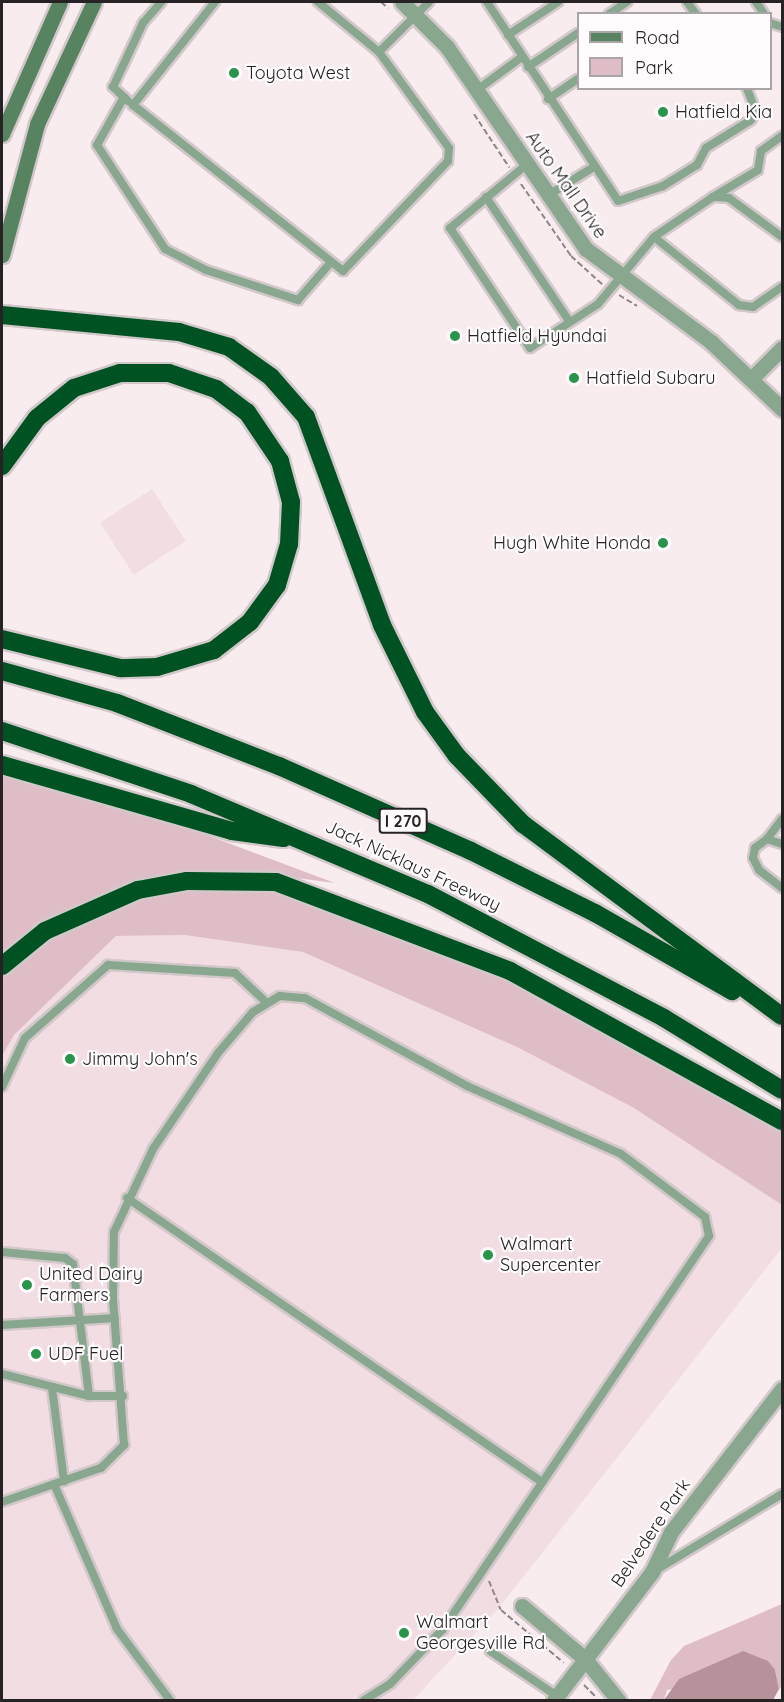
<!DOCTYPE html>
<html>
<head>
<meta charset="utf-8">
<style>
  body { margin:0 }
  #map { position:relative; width:784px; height:1702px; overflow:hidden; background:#f8ecef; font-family:Quicksand,sans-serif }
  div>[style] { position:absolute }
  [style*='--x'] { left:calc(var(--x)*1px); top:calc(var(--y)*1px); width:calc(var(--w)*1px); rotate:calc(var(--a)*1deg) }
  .built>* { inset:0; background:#f1dde2; transform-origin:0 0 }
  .green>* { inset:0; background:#dfbdc6 }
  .water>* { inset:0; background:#b7929b }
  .path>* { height:2px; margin-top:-1px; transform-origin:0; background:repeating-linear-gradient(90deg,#8d8587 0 6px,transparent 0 9px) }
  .roads { filter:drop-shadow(2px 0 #d2c8ca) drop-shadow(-2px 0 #d2c8ca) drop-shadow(0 2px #d2c8ca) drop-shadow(0 -2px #d2c8ca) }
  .service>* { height:8px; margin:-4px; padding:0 4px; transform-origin:4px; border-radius:4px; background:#89a78e }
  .minor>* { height:15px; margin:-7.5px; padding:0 7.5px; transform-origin:7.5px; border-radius:7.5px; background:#89a78e }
  .secondary>* { height:15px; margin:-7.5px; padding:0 7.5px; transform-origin:7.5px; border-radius:7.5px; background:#578360 }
  .motorway>* { height:18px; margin:-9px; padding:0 9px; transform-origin:9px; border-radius:9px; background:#005222 }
  .dots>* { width:16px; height:16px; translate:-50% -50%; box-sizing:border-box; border:3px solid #fffcfd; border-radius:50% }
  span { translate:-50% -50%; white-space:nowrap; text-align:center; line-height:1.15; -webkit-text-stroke:4.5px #fffcfd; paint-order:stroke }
  .shield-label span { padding:2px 4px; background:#fffcfd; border:2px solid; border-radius:4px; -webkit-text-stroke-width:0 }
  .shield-label { font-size:16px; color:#272324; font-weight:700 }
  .poi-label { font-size:18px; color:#272324 }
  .left { translate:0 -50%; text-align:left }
  .right { translate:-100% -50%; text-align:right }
  .street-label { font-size:18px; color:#272324 }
  .frame { position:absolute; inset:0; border:3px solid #272324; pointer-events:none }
  .legend { position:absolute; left:577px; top:12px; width:195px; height:78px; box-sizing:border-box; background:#fffcfd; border:2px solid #a9a5a6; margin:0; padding:8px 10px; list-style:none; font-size:18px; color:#272324 }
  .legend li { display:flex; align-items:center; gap:12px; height:30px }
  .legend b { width:30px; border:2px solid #a9a5a6 }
</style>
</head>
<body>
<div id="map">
  <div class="built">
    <div style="left:152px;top:489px;width:62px;height:62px;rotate:57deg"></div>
    <div style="clip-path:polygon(185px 935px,303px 952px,517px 1047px,634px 1108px,782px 1205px,782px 1248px,498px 1609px,413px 1700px,2px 1700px,2px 1056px,14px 1035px,116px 936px)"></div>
  </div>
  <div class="green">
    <div style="clip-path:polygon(2px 775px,172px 822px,335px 883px,257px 873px,161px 878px,72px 908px,2px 956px)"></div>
    <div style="clip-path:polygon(252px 887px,303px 897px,474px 965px,603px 1028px,782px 1130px,782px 1205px,634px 1108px,517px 1047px,303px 952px,185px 935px,116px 936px,14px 1035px,2px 1056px,2px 978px,42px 944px,85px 918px,146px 895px)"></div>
    <div style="clip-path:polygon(782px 1604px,782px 1687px,779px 1689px,775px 1670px,667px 1690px,664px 1700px,650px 1700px,671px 1660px,684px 1646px)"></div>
  </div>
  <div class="water">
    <div style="clip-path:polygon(743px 1651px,768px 1661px,775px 1670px,779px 1689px,773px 1700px,664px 1700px,679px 1679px)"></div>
  </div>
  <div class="path">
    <div style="--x:381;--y:2;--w:9;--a:41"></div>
    <div style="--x:474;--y:114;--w:64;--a:56.6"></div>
    <div style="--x:521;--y:184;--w:88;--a:55.2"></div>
    <div style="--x:571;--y:256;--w:42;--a:42.1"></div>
    <div style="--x:619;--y:295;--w:21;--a:31"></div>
    <div style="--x:489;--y:1581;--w:31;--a:68"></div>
    <div style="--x:501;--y:1610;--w:82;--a:40.1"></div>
    <div style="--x:584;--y:1685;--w:18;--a:45"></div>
  </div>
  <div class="roads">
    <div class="service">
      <div style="--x:215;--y:2;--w:132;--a:128.5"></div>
      <div style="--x:133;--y:105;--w:268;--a:38.3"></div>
      <div style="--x:343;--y:271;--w:152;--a:-46.3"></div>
      <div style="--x:448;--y:161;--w:13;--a:-86"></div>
      <div style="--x:449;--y:148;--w:119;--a:-126.1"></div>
      <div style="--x:379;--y:52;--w:79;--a:-140.7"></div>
      <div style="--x:487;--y:2;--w:238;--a:56.6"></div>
      <div style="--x:618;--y:201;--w:47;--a:-18.4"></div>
      <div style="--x:663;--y:186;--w:40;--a:-32"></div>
      <div style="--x:697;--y:165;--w:19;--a:-62"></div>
      <div style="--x:706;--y:148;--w:53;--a:-31.9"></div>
      <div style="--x:751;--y:120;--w:9;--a:-58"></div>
      <div style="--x:756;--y:112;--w:26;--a:-111"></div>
      <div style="--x:687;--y:2;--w:15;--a:53"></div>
      <div style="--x:756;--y:2;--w:14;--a:56"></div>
      <div style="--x:609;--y:14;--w:22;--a:-34"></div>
      <div style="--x:770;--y:23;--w:13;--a:18"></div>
      <div style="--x:508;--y:35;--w:60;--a:-33.4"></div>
      <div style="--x:379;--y:52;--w:71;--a:-45"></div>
      <div style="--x:528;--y:67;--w:60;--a:-34.2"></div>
      <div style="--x:477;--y:90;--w:56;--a:-36.3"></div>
      <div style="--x:124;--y:97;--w:55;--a:119.4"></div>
      <div style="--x:97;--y:145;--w:124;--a:56.8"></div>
      <div style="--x:165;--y:249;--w:46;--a:27.1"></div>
      <div style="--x:206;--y:270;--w:97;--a:18.1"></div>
      <div style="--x:298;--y:300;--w:50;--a:-49"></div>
      <div style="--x:548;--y:99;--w:36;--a:-34"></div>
      <div style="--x:128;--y:101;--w:21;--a:-137"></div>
      <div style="--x:113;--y:87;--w:71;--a:-64.9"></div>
      <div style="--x:143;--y:23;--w:28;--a:-49"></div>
      <div style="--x:526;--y:165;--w:99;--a:140.3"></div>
      <div style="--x:450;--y:228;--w:144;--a:56.3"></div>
      <div style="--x:530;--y:348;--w:81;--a:-32.9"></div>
      <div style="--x:598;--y:304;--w:87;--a:-50.1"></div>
      <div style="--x:547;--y:196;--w:53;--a:-31.9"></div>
      <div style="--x:486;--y:197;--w:149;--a:56.2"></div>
      <div style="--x:713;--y:197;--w:52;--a:-31"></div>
      <div style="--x:758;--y:170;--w:19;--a:-81"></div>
      <div style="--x:761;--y:151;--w:26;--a:-36"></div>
      <div style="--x:782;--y:237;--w:66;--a:-143.7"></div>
      <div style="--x:729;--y:198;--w:16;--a:-176"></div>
      <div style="--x:713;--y:197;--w:71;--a:145.9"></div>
      <div style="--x:654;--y:237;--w:109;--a:38.7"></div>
      <div style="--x:739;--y:305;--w:14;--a:8"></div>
      <div style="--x:753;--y:307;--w:35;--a:-35"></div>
      <div style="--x:767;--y:839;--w:25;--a:-53"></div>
      <div style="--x:782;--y:844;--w:16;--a:-162"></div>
      <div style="--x:767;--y:839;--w:15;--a:143"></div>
      <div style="--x:755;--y:848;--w:10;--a:101"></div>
      <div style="--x:753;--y:858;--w:13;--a:63"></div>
      <div style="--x:759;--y:870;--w:29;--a:38"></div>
      <div style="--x:2;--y:1087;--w:54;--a:-64.9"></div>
      <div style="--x:25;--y:1038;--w:111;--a:-41.3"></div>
      <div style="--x:108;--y:965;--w:127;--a:3.6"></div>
      <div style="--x:235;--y:973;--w:44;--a:43.2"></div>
      <div style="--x:127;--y:1198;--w:503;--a:34.39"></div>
      <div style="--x:2;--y:1252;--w:63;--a:5.4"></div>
      <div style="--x:65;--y:1258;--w:10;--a:37"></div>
      <div style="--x:73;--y:1264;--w:133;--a:83.1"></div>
      <div style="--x:89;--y:1396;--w:34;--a:0"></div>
      <div style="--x:2;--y:1325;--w:113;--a:-3.5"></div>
      <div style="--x:2;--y:1374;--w:90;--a:14.2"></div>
      <div style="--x:52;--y:1388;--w:94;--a:82.6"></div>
      <div style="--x:54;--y:1484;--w:158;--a:66.5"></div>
      <div style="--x:117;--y:1629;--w:89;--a:53.3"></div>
      <div style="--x:2;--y:1502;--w:105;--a:-19"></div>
      <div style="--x:101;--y:1468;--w:33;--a:-45"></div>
      <div style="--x:124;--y:1445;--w:145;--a:-94.3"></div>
      <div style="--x:113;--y:1300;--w:68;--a:-89.2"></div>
      <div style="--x:114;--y:1232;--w:92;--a:-64.8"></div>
      <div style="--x:153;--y:1149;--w:116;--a:-55.9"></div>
      <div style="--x:218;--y:1053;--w:54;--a:-49.5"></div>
      <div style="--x:253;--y:1012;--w:31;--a:-31"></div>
      <div style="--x:280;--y:996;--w:25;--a:5"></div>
      <div style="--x:305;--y:998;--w:184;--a:28.5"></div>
      <div style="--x:467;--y:1086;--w:168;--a:23.8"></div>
      <div style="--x:621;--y:1154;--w:105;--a:36.9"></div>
      <div style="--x:705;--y:1217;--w:19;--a:78"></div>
      <div style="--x:709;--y:1236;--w:475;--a:124.1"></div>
      <div style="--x:443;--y:1629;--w:76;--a:133.9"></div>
      <div style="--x:390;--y:1684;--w:31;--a:148"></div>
      <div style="--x:656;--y:1570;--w:147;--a:-31.1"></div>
      <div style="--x:490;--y:1651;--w:81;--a:33.9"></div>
    </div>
    <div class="minor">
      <div style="--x:402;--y:2;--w:64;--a:45"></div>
      <div style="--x:447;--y:47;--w:245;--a:55.5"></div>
      <div style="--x:586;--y:249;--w:156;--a:36.6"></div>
      <div style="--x:711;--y:342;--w:98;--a:43.3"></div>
      <div style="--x:752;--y:378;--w:42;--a:-45"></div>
      <div style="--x:522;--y:1606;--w:82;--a:40.1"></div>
      <div style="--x:585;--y:1659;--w:53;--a:51.2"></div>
      <div style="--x:554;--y:1700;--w:161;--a:-52.6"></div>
      <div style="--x:652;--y:1572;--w:44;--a:-64.6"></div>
      <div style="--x:671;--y:1532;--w:181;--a:-52.2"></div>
    </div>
    <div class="secondary">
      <div style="--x:2;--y:134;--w:144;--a:-66.3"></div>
      <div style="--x:2;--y:255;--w:136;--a:-75"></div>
      <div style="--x:37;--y:124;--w:135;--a:-65"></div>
    </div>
    <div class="motorway">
      <div style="--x:2;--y:315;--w:178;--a:5.5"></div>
      <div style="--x:179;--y:332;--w:52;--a:16.7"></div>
      <div style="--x:229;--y:347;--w:52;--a:35.5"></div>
      <div style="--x:271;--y:377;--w:53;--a:48.8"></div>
      <div style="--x:306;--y:417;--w:221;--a:69.9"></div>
      <div style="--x:382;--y:625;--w:97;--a:63.7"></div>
      <div style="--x:425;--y:712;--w:54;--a:54"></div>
      <div style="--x:457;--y:756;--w:95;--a:45.9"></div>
      <div style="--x:523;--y:824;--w:322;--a:36.6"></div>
      <div style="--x:2;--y:466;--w:59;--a:-53.9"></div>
      <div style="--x:37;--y:418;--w:48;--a:-39"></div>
      <div style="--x:74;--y:388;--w:48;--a:-18.1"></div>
      <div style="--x:120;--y:373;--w:49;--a:0"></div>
      <div style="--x:169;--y:373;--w:50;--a:18.8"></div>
      <div style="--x:216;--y:389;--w:39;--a:37"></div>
      <div style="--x:247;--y:412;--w:59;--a:56"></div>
      <div style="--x:280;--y:461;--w:42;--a:75"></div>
      <div style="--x:291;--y:502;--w:42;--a:92.7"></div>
      <div style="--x:289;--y:544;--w:43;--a:106.3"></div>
      <div style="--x:277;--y:585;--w:46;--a:126.1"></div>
      <div style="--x:250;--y:622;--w:46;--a:142.1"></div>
      <div style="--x:214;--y:650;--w:59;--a:163.4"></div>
      <div style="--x:157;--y:667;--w:37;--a:178"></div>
      <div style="--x:120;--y:668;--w:122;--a:-166.2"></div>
      <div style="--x:2;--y:671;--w:119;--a:15.5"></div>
      <div style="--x:117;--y:703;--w:174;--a:21.3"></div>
      <div style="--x:279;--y:766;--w:210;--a:23.9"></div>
      <div style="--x:471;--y:851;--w:139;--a:26.6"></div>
      <div style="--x:595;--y:913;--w:158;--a:29.7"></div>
      <div style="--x:2;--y:731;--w:199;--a:18.4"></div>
      <div style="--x:191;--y:794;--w:257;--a:22.9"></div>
      <div style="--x:428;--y:894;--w:267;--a:27.7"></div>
      <div style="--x:664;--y:1018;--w:138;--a:31.4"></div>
      <div style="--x:2;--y:765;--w:239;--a:16"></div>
      <div style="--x:232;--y:831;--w:52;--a:7.7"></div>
      <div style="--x:2;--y:966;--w:55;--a:-39.1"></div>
      <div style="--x:45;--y:931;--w:102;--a:-23.8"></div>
      <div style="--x:138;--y:890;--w:50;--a:-10.4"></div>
      <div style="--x:187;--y:881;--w:89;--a:0.6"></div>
      <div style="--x:276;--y:882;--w:250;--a:20.8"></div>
      <div style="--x:510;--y:971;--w:311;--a:28.9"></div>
    </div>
  </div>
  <div class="dots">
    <div style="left:234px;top:73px;background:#29944c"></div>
    <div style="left:663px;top:112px;background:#29944c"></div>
    <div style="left:455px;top:336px;background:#29944c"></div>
    <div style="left:574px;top:378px;background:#29944c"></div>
    <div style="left:663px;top:543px;background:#29944c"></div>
    <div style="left:70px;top:1059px;background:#29944c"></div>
    <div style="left:488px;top:1255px;background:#29944c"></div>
    <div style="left:27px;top:1285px;background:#29944c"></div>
    <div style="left:36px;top:1354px;background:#29944c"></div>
    <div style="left:404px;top:1633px;background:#29944c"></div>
  </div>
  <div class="shield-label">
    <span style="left:403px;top:821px">I 270</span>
  </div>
  <div class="poi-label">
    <span class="left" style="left:246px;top:73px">Toyota West</span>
    <span class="left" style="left:675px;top:112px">Hatfield Kia</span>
    <span class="left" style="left:467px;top:336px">Hatfield Hyundai</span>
    <span class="left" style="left:586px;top:378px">Hatfield Subaru</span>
    <span class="right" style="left:651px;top:543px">Hugh White Honda</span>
    <span class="left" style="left:82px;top:1059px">Jimmy John's</span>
    <span class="left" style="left:500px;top:1255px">Walmart<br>Supercenter</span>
    <span class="left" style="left:39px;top:1285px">United Dairy<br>Farmers</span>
    <span class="left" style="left:48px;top:1354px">UDF Fuel</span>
    <span class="left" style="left:416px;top:1633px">Walmart<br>Georgesville Rd</span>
  </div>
  <div class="street-label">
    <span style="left:566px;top:185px;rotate:55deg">Auto Mall Drive</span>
    <span style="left:413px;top:866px;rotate:25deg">Jack Nicklaus Freeway</span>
    <span style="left:651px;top:1533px;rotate:-56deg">Belvedere Park</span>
  </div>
  <div class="frame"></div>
  <ul class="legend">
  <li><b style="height:8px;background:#578360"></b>Road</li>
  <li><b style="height:16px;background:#dfbdc6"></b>Park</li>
  </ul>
</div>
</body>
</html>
